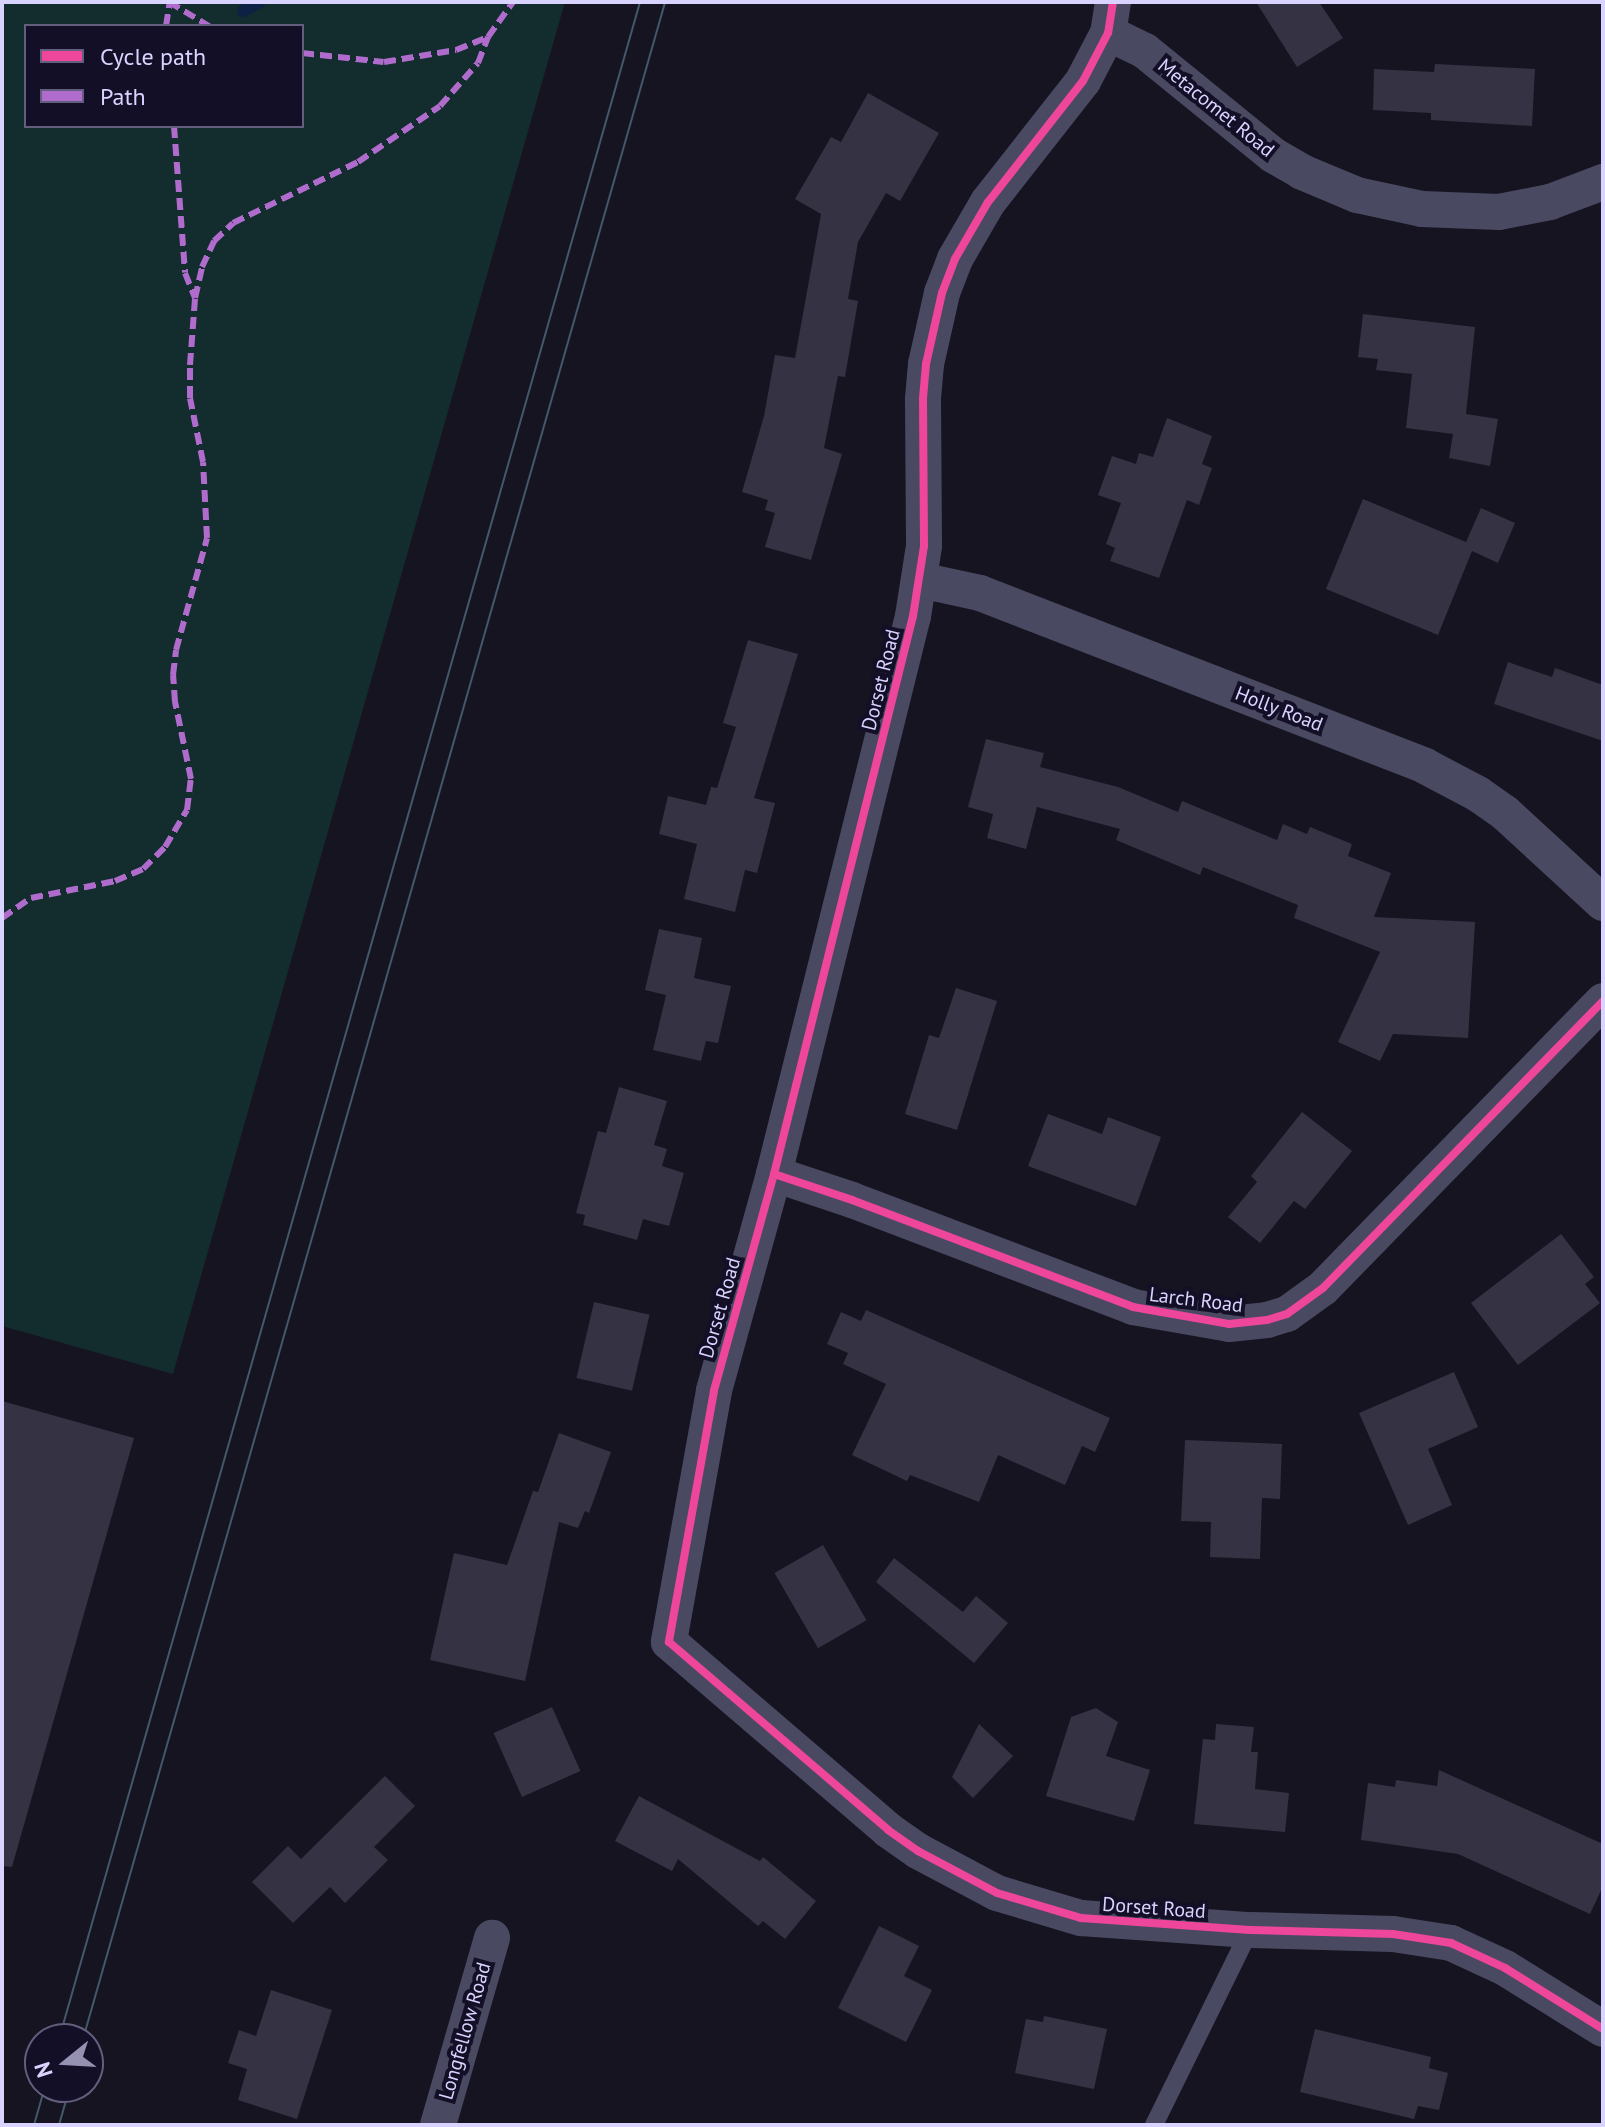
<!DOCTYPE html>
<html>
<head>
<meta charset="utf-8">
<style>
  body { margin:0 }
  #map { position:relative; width:1605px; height:2127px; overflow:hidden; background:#161421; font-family:"PT Sans",sans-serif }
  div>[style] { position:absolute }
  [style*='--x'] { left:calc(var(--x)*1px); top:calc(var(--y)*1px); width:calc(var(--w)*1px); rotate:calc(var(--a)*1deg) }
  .green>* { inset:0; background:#132c2d }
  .stream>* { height:12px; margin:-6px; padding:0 6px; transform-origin:6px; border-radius:6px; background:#0d2144 }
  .building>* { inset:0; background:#343243; transform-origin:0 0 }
  .lane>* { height:18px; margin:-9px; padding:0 9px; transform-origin:9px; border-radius:9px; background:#4a4962 }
  .street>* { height:36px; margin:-18px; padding:0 18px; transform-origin:18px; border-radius:18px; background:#4a4962 }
  .tram>* { height:2px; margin:-1px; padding:0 1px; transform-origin:1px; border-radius:1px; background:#43596b }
  .quiet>* { height:6px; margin-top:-3px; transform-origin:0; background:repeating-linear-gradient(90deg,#b06ccc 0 12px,transparent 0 18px) }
  .cycleway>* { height:8px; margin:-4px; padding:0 4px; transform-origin:4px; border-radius:4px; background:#ed469a }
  span { translate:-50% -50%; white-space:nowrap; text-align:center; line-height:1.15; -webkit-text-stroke:8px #130f26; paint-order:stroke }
  .street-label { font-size:20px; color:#d9d4ff }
  .frame { position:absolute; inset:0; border:4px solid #d9d4ff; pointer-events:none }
  .legend { position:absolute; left:24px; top:24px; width:280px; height:104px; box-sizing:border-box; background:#130f26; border:2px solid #625e7d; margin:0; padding:10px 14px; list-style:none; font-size:24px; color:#d9d4ff }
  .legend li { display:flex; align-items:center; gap:16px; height:40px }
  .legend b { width:40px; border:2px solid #625e7d }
  .north { position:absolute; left:24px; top:2023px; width:80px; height:80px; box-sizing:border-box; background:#130f26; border:2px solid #625e7d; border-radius:50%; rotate:252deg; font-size:22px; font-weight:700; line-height:32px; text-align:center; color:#d9d4ff }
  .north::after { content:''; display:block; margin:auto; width:28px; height:36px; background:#9591b1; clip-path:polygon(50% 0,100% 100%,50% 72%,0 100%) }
</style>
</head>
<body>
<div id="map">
  <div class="green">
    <div style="clip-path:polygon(evenodd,2px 2px,565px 2px,173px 1374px,2px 1326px,2px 2px,26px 26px,302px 26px,302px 126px,26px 126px,26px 26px)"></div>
  </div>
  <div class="stream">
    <div style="--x:243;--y:11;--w:19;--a:-28"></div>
  </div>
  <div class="building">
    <div style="clip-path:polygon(1256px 2px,1319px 2px,1343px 38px,1297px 67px)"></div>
    <div style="clip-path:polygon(1435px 64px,1535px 69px,1532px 126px,1431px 120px,1431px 113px,1373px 110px,1374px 69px,1434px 72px)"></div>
    <div style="clip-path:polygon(868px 93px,939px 133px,900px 201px,886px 193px,858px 242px,848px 299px,858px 301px,845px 377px,838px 376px,824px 448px,842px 454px,811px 560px,765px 547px,775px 513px,765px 510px,768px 500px,742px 492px,764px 416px,775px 355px,795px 358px,821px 214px,795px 199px,831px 137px,841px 142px)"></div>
    <div style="clip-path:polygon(1363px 314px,1475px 327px,1466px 414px,1498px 419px,1490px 466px,1449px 458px,1453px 434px,1406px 428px,1412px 374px,1376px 370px,1378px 359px,1358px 357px)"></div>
    <div style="clip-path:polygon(1167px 418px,1212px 436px,1202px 464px,1212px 468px,1199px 505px,1187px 500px,1159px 578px,1110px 561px,1115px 548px,1106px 544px,1121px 503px,1098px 495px,1112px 456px,1136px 464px,1139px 453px,1153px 457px)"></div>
    <div style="clip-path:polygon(1363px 499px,1466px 542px,1481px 508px,1515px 523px,1498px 563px,1472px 551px,1438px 635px,1326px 589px)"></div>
    <div style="clip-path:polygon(748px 640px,798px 654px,754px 798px,775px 803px,757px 873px,745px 870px,735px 912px,684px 899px,697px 844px,659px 834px,668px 796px,706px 805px,711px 787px,717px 788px,736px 727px,723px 723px)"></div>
    <div style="clip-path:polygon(1508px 662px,1552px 677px,1555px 668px,1603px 685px,1603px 741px,1494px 704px)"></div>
    <div style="clip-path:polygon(986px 739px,1044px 753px,1040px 767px,1118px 787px,1178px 812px,1182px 801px,1277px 840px,1283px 824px,1307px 834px,1310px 827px,1352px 844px,1348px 856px,1391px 873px,1374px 917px,1475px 922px,1468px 1038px,1393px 1034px,1380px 1061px,1338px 1042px,1380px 952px,1294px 918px,1298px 905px,1203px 867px,1200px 875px,1116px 840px,1120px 829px,1037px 807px,1026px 849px,987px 838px,993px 814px,968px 807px)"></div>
    <div style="clip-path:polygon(659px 929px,702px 938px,694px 978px,731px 986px,718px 1043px,706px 1041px,701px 1061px,653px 1050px,666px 995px,645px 990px)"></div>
    <div style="clip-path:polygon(956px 988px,997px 1001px,957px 1130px,905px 1114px,929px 1035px,939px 1038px)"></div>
    <div style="clip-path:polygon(619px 1087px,667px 1101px,654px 1145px,667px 1149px,662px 1166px,684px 1173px,669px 1226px,643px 1219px,637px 1240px,583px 1225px,585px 1215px,576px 1213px,598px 1131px,606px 1133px)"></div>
    <div style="clip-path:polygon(1302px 1112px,1352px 1151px,1305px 1209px,1294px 1201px,1260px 1243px,1228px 1217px,1257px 1182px,1251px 1176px)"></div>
    <div style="clip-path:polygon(1048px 1114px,1102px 1134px,1108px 1117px,1161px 1137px,1136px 1206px,1028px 1166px)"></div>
    <div style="clip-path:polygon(1561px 1234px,1594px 1277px,1585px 1284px,1600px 1303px,1518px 1365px,1471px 1303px)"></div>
    <div style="left:594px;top:1302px;width:57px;height:78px;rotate:13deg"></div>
    <div style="clip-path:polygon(866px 1310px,1110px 1418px,1095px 1452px,1082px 1446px,1065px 1485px,998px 1455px,979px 1502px,910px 1475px,907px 1481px,852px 1455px,886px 1384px,843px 1364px,848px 1353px,827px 1344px,841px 1312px,861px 1321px)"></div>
    <div style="clip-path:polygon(1454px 1372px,1478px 1427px,1428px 1449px,1452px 1505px,1408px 1525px,1359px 1413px)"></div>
    <div style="clip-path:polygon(2px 1401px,134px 1438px,12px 1867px,2px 1866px)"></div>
    <div style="clip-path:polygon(559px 1433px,611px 1452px,589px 1513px,585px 1511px,578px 1528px,559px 1522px,525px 1681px,430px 1660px,454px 1553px,507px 1565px,533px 1491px,538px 1492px)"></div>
    <div style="clip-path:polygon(1185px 1440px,1282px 1444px,1280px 1499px,1262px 1498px,1260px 1559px,1210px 1557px,1211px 1522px,1181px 1521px)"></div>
    <div style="left:823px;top:1545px;width:87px;height:56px;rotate:60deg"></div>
    <div style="clip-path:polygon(894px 1558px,963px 1612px,976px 1596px,1008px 1623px,974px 1663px,876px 1582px)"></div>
    <div style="left:552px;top:1707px;width:70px;height:64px;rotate:66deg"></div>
    <div style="clip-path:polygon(1096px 1708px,1118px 1722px,1106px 1756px,1150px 1770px,1134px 1821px,1046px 1796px,1071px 1717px)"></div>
    <div style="clip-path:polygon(979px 1724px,1013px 1756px,973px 1798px,952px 1777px)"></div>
    <div style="clip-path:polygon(1216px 1724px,1254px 1727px,1251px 1752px,1258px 1752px,1255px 1789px,1289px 1793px,1285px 1832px,1194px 1824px,1203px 1739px,1215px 1740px)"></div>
    <div style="clip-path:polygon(1439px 1770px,1603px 1844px,1603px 1886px,1590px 1914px,1458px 1854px,1361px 1840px,1368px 1783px,1395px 1787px,1396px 1780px,1437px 1786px)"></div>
    <div style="clip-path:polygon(385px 1776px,415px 1806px,374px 1847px,388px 1860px,345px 1903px,330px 1887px,293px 1923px,252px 1882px,288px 1846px,301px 1859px)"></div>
    <div style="clip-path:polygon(639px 1796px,760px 1861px,763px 1857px,816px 1901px,785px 1939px,763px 1921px,758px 1926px,678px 1859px,672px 1871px,615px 1841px)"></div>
    <div style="clip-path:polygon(879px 1926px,919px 1946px,904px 1976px,932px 1990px,906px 2042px,838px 2008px)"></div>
    <div style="clip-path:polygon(271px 1990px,332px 2010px,297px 2119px,238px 2100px,247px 2069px,228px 2063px,239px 2030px,256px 2036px)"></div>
    <div style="clip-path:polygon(1044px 2016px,1107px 2029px,1094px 2089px,1015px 2073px,1026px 2019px,1043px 2022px)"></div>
    <div style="clip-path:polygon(1315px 2029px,1431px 2057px,1429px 2068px,1448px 2073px,1439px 2110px,1418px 2106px,1414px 2119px,1300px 2092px)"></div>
  </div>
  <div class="lane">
    <div style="--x:1154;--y:2125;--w:217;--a:-63.8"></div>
  </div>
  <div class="street">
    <div style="--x:1113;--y:2;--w:31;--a:99"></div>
    <div style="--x:1108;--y:33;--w:54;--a:117.5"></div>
    <div style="--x:1083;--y:81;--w:154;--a:128.1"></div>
    <div style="--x:988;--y:202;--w:66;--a:120.1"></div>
    <div style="--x:955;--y:259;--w:36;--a:111"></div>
    <div style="--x:942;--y:293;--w:73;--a:102.7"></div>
    <div style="--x:926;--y:364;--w:36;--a:95"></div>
    <div style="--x:923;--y:400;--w:146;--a:89.6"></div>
    <div style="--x:924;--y:546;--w:71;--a:98.9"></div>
    <div style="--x:913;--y:616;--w:575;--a:103.99"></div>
    <div style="--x:774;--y:1174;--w:225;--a:105.5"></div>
    <div style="--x:714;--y:1391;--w:255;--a:100.2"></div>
    <div style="--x:669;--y:1642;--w:289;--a:40.6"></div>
    <div style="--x:888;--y:1830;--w:37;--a:35"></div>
    <div style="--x:918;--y:1851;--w:89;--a:28"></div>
    <div style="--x:997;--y:1893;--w:88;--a:16.6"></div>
    <div style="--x:1081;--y:1918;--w:169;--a:4.1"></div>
    <div style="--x:1250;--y:1930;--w:143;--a:1.6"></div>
    <div style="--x:1393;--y:1934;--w:59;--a:8.8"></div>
    <div style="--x:1451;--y:1943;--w:60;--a:24.8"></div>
    <div style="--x:1505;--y:1968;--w:115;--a:31.9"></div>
    <div style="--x:1108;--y:33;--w:41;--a:25.9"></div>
    <div style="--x:1145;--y:51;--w:165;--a:39.1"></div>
    <div style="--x:1273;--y:155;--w:34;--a:30"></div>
    <div style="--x:1302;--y:172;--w:60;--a:22.7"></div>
    <div style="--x:1357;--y:195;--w:66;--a:12.2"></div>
    <div style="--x:1422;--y:209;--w:77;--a:2.2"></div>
    <div style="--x:1499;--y:212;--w:52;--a:-11.1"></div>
    <div style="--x:1550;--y:202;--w:57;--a:-20.7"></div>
    <div style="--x:920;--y:580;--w:61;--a:12.2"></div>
    <div style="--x:980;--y:593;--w:477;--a:21.2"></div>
    <div style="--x:1425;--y:766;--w:60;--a:27.8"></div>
    <div style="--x:1478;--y:794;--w:33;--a:35"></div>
    <div style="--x:1505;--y:813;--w:133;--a:42.6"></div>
    <div style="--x:774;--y:1174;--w:82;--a:18.4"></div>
    <div style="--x:852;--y:1200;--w:301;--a:20.8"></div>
    <div style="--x:1133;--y:1307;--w:97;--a:10"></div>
    <div style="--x:1229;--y:1324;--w:38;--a:-6"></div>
    <div style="--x:1267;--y:1320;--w:21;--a:-17"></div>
    <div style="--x:1287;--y:1314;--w:44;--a:-35.8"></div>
    <div style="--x:1323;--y:1288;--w:401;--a:-45.7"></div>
    <div style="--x:438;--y:2125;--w:195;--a:-73.9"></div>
  </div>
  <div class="tram">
    <div style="--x:59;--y:2039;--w:2118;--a:-74.08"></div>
    <div style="--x:83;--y:2039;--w:2119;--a:-74.05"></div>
    <div style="--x:34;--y:2125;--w:40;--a:-74"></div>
    <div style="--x:59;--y:2125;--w:40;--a:-74"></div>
  </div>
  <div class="quiet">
    <div style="--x:169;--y:2;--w:47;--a:31"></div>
    <div style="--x:166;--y:26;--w:24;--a:-81"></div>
    <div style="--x:302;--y:53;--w:82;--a:6.3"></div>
    <div style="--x:384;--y:62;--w:73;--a:-9.5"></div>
    <div style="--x:456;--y:50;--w:35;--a:-22"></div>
    <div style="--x:488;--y:37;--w:43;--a:-54.5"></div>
    <div style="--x:174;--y:126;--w:147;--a:85.7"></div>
    <div style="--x:185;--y:273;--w:27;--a:68"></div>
    <div style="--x:2;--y:918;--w:35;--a:-35"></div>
    <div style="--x:31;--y:898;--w:86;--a:-11.4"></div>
    <div style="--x:115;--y:881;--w:30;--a:-23"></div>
    <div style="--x:143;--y:869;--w:31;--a:-45"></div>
    <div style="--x:165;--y:847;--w:43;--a:-59.3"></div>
    <div style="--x:187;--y:810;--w:31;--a:-83"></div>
    <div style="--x:191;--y:779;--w:79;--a:-101.7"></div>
    <div style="--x:175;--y:702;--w:27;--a:-94"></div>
    <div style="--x:173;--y:675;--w:25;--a:-83"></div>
    <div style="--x:176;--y:650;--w:116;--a:-74.5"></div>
    <div style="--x:207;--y:538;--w:76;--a:-93"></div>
    <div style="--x:203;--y:462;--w:65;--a:-101.5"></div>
    <div style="--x:190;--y:398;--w:33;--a:-90"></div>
    <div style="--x:190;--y:365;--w:67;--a:-85.7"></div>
    <div style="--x:195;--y:298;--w:32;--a:-77"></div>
    <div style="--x:202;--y:267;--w:29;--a:-65"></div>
    <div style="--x:214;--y:241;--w:26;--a:-43"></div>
    <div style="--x:233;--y:223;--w:139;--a:-26"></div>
    <div style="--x:358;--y:162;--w:99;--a:-34.3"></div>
    <div style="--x:440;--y:106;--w:57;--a:-48.5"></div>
    <div style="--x:478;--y:63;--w:28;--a:-69"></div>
  </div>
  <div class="cycleway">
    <div style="--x:1113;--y:2;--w:31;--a:99"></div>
    <div style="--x:1108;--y:33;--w:54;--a:117.5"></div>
    <div style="--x:1083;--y:81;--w:154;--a:128.1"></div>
    <div style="--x:988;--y:202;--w:66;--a:120.1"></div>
    <div style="--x:955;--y:259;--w:36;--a:111"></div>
    <div style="--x:942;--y:293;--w:73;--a:102.7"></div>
    <div style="--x:926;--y:364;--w:36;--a:95"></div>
    <div style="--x:923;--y:400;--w:146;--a:89.6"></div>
    <div style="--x:924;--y:546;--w:71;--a:98.9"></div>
    <div style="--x:913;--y:616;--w:575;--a:103.99"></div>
    <div style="--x:774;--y:1174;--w:225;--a:105.5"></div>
    <div style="--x:714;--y:1391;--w:255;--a:100.2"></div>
    <div style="--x:669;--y:1642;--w:289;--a:40.6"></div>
    <div style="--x:888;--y:1830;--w:37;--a:35"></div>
    <div style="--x:918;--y:1851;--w:89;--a:28"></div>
    <div style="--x:997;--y:1893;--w:88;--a:16.6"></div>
    <div style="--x:1081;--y:1918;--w:169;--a:4.1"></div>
    <div style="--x:1250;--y:1930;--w:143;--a:1.6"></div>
    <div style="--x:1393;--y:1934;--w:59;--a:8.8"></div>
    <div style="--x:1451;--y:1943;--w:60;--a:24.8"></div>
    <div style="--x:1505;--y:1968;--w:115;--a:31.9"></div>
    <div style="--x:774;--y:1174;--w:82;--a:18.4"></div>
    <div style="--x:852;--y:1200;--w:301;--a:20.8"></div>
    <div style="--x:1133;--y:1307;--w:97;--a:10"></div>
    <div style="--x:1229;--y:1324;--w:38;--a:-6"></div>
    <div style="--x:1267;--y:1320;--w:21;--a:-17"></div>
    <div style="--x:1287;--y:1314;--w:44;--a:-35.8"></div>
    <div style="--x:1323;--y:1288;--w:401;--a:-45.7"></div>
  </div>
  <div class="street-label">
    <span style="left:1216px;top:108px;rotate:39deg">Metacomet Road</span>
    <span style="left:881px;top:680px;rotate:-76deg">Dorset Road</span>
    <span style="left:1279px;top:709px;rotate:21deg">Holly Road</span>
    <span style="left:1196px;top:1300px;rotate:7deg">Larch Road</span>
    <span style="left:720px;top:1308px;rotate:-74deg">Dorset Road</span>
    <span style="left:1154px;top:1908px;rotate:4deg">Dorset Road</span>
    <span style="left:465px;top:2031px;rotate:-74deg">Longfellow Road</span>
  </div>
  <div class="frame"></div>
  <ul class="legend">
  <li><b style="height:10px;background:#ed469a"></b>Cycle path</li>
  <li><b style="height:10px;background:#b06ccc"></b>Path</li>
  </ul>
  <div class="north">N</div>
</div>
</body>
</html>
